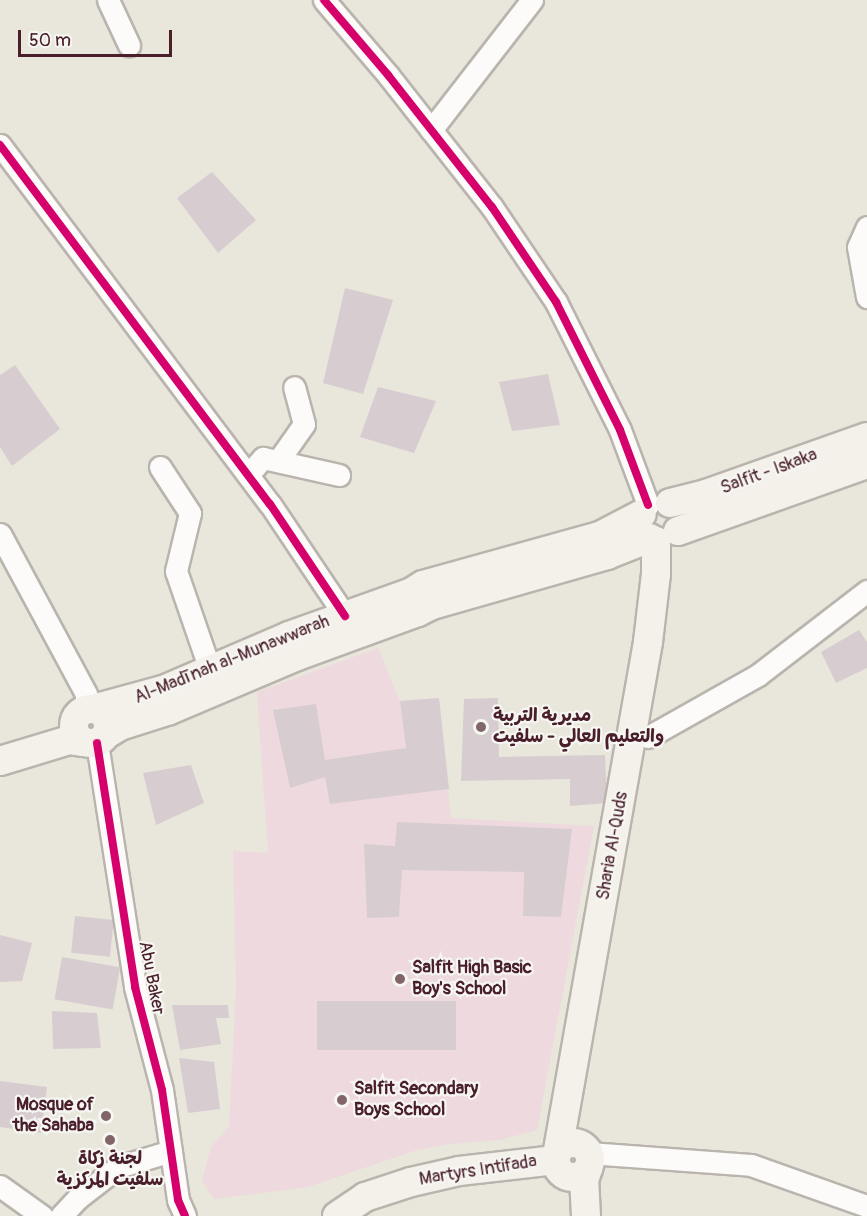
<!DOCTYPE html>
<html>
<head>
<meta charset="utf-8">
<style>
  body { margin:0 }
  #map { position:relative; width:867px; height:1216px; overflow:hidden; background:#e9e6db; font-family:Pangolin,"Playpen Sans Arabic",sans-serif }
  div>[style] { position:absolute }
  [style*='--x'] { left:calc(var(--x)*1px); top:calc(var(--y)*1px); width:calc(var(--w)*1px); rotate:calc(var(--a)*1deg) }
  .built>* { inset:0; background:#eed9de }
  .building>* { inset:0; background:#d7cdd1; transform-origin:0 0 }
  .roads { filter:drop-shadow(2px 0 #bab4ae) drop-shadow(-2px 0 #bab4ae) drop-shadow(0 2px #bab4ae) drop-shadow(0 -2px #bab4ae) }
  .minor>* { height:21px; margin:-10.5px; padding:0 10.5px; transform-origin:10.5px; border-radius:10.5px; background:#fcfbfa }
  .secondary>* { height:28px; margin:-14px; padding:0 14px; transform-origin:14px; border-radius:14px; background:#f4f1eb }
  .secondary>.ring { margin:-14px; padding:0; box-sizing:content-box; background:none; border:28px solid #f4f1eb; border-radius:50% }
  .cycleway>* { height:8px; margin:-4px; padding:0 4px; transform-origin:4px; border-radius:4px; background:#d6006c }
  .dots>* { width:16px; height:16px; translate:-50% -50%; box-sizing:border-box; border:3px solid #f6f6f2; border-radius:50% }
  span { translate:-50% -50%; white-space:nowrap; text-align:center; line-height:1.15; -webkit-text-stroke:4.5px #f6f6f2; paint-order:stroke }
  .street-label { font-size:18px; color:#4a1f2b }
  .poi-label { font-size:18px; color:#4a1f2b; font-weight:700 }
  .left { translate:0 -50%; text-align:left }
  .right { translate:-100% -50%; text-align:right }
  .scale { position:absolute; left:18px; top:30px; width:154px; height:27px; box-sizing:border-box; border:3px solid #4a1f2b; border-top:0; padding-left:8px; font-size:18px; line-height:21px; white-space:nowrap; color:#4a1f2b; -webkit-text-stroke:4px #f6f6f2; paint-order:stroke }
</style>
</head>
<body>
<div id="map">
  <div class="built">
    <div style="clip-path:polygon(378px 648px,400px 701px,439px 698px,451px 818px,594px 826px,537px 1130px,500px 1140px,449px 1144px,414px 1151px,308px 1187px,214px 1199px,202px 1181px,211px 1147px,229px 1127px,236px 990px,233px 851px,268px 853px,257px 692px)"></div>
  </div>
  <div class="building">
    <div style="clip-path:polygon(212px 172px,256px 220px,218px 253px,177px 198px)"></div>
    <div style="clip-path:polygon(345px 288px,393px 300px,363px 394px,323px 383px)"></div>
    <div style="clip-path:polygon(15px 365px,60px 429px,12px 466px,0 447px,0 375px)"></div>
    <div style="clip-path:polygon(548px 374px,560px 425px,512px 431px,499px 382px)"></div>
    <div style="clip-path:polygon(378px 387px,436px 401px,414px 453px,360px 437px)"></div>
    <div style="clip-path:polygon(859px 630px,867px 642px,867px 668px,836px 683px,821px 652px)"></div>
    <div style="clip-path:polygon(439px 698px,449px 789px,330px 804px,325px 777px,290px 788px,273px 710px,316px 704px,325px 760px,406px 748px,400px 701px)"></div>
    <div style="clip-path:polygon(498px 698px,499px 757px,605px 755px,607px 803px,570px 806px,570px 779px,461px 781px,464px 699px)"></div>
    <div style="clip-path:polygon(191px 765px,204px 803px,156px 825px,143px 773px)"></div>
    <div style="clip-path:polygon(397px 822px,572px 829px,561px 917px,523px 916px,524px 872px,402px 870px,399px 917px,367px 918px,364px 844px,395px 846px)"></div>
    <div style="left:75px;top:916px;width:39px;height:37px;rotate:6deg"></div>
    <div style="clip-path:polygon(0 935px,32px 943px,22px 981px,0 982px)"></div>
    <div style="left:62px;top:957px;width:59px;height:43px;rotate:10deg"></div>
    <div style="left:317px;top:1001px;width:139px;height:49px"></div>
    <div style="clip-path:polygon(172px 1005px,228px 1005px,229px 1018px,216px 1018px,221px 1044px,180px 1050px)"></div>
    <div style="clip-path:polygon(52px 1011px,97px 1013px,101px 1048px,53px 1049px)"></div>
    <div style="clip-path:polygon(179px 1058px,214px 1062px,220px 1109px,188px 1113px)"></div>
    <div style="clip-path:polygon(0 1081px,47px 1087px,41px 1133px,0 1127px)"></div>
  </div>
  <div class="roads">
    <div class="minor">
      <div style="--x:108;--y:0;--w:50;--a:65"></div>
      <div style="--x:324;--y:0;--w:99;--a:49.5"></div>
      <div style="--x:388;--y:75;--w:168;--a:51.8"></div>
      <div style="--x:492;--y:207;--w:115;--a:56"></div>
      <div style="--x:556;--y:302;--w:143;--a:63.4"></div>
      <div style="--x:620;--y:430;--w:80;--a:69.5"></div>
      <div style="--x:431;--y:130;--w:165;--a:-52.2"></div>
      <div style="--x:0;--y:145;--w:449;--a:53.1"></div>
      <div style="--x:270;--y:504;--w:135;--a:56.2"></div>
      <div style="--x:867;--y:227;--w:22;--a:114"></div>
      <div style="--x:858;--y:247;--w:51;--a:79.8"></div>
      <div style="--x:278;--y:461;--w:45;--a:-54.9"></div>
      <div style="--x:304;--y:424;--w:38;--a:-105"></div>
      <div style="--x:160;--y:467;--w:55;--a:56.9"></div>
      <div style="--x:190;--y:513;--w:60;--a:103.6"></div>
      <div style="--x:176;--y:571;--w:105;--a:71"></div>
      <div style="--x:248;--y:475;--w:23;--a:-49"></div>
      <div style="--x:263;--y:458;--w:78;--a:12.6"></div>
      <div style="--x:0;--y:534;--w:182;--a:61.7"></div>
      <div style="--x:86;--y:694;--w:16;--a:90"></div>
      <div style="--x:648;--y:737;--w:126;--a:-29.4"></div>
      <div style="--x:758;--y:675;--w:138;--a:-37.6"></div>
      <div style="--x:97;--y:743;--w:247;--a:81.1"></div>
      <div style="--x:135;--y:987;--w:106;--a:75.3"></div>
      <div style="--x:162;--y:1090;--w:111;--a:81.7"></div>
      <div style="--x:178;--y:1200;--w:17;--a:66"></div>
      <div style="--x:589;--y:1153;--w:162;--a:4.2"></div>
      <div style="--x:751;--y:1165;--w:123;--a:19.5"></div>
      <div style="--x:0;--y:1186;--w:52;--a:35.5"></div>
      <div style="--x:61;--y:1216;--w:25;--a:-47"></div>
      <div style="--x:78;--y:1198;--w:51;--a:-37.8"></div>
      <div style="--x:118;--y:1167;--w:55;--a:-16.8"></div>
    </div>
    <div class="secondary">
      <div style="--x:670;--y:503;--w:37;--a:-14"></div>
      <div style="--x:706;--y:494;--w:171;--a:-19.5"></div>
      <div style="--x:678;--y:531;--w:201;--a:-19.5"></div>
      <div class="ring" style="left:74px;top:709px;width:6px;height:6px"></div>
      <div style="--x:93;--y:709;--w:73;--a:-15.2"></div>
      <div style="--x:163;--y:690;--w:137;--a:-23.2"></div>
      <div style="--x:289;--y:636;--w:128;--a:-19.6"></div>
      <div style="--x:410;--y:593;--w:15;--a:-32"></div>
      <div style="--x:423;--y:585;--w:184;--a:-15.5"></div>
      <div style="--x:600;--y:536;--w:47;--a:-27.6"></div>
      <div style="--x:107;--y:734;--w:15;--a:-32"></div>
      <div style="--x:120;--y:726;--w:52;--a:-17.7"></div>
      <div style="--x:170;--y:710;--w:138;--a:-23"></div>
      <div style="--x:297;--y:656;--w:129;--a:-20"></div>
      <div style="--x:418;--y:612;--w:16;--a:-27"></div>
      <div style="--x:432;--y:605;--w:182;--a:-15.9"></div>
      <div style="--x:607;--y:555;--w:46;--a:-21.6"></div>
      <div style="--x:0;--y:761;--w:72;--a:-16.9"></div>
      <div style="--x:69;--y:740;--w:13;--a:9"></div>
      <div class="ring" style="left:556px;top:1143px;width:6px;height:6px"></div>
      <div style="--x:558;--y:1150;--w:516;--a:-79.95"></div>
      <div style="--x:648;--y:642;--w:68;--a:-83.3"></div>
      <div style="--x:656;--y:574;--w:33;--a:-90"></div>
      <div style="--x:337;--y:1216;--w:34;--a:-34"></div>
      <div style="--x:365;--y:1197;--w:48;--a:-18.1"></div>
      <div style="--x:411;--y:1182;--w:49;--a:-12.9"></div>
      <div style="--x:459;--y:1171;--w:97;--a:-6.5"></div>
      <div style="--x:586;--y:1216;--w:36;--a:-93"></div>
      <div style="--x:584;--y:1180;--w:12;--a:-70"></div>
    </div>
  </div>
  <div class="cycleway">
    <div style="--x:324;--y:0;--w:99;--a:49.5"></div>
    <div style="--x:388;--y:75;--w:168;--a:51.8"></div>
    <div style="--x:492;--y:207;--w:115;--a:56"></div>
    <div style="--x:556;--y:302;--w:143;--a:63.4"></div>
    <div style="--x:620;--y:430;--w:80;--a:69.5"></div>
    <div style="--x:0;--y:145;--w:449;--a:53.1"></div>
    <div style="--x:270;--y:504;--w:135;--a:56.2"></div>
    <div style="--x:97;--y:743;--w:247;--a:81.1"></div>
    <div style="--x:135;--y:987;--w:106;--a:75.3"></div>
    <div style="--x:162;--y:1090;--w:111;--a:81.7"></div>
    <div style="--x:178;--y:1200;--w:17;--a:66"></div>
  </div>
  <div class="dots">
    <div style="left:481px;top:727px;background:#826569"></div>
    <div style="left:400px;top:979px;background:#826569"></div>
    <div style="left:342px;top:1100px;background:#826569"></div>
    <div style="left:106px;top:1116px;background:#826569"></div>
    <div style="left:110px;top:1140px;background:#826569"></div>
  </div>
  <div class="street-label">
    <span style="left:769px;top:472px;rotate:-20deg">Salfit - Iskaka</span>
    <span style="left:232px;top:660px;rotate:-22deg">Al-Madīnah al-Munawwarah</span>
    <span style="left:613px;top:846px;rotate:-80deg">Sharia Al-Quds</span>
    <span style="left:151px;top:978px;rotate:79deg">Abu Baker</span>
    <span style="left:478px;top:1171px;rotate:-9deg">Martyrs Intifada</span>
  </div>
  <div class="poi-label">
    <span class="left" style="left:493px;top:727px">مديرية التربية<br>والتعليم العالي - سلفيت</span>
    <span class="left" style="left:412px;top:979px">Salfit High Basic<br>Boy's School</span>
    <span class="left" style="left:354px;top:1100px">Salfit Secondary<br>Boys School</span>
    <span class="right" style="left:94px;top:1116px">Mosque of<br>the Sahaba</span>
    <span style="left:110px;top:1170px">لجنة زكاة<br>سلفيت المركزية</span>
  </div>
  <div class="scale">50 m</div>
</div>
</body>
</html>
